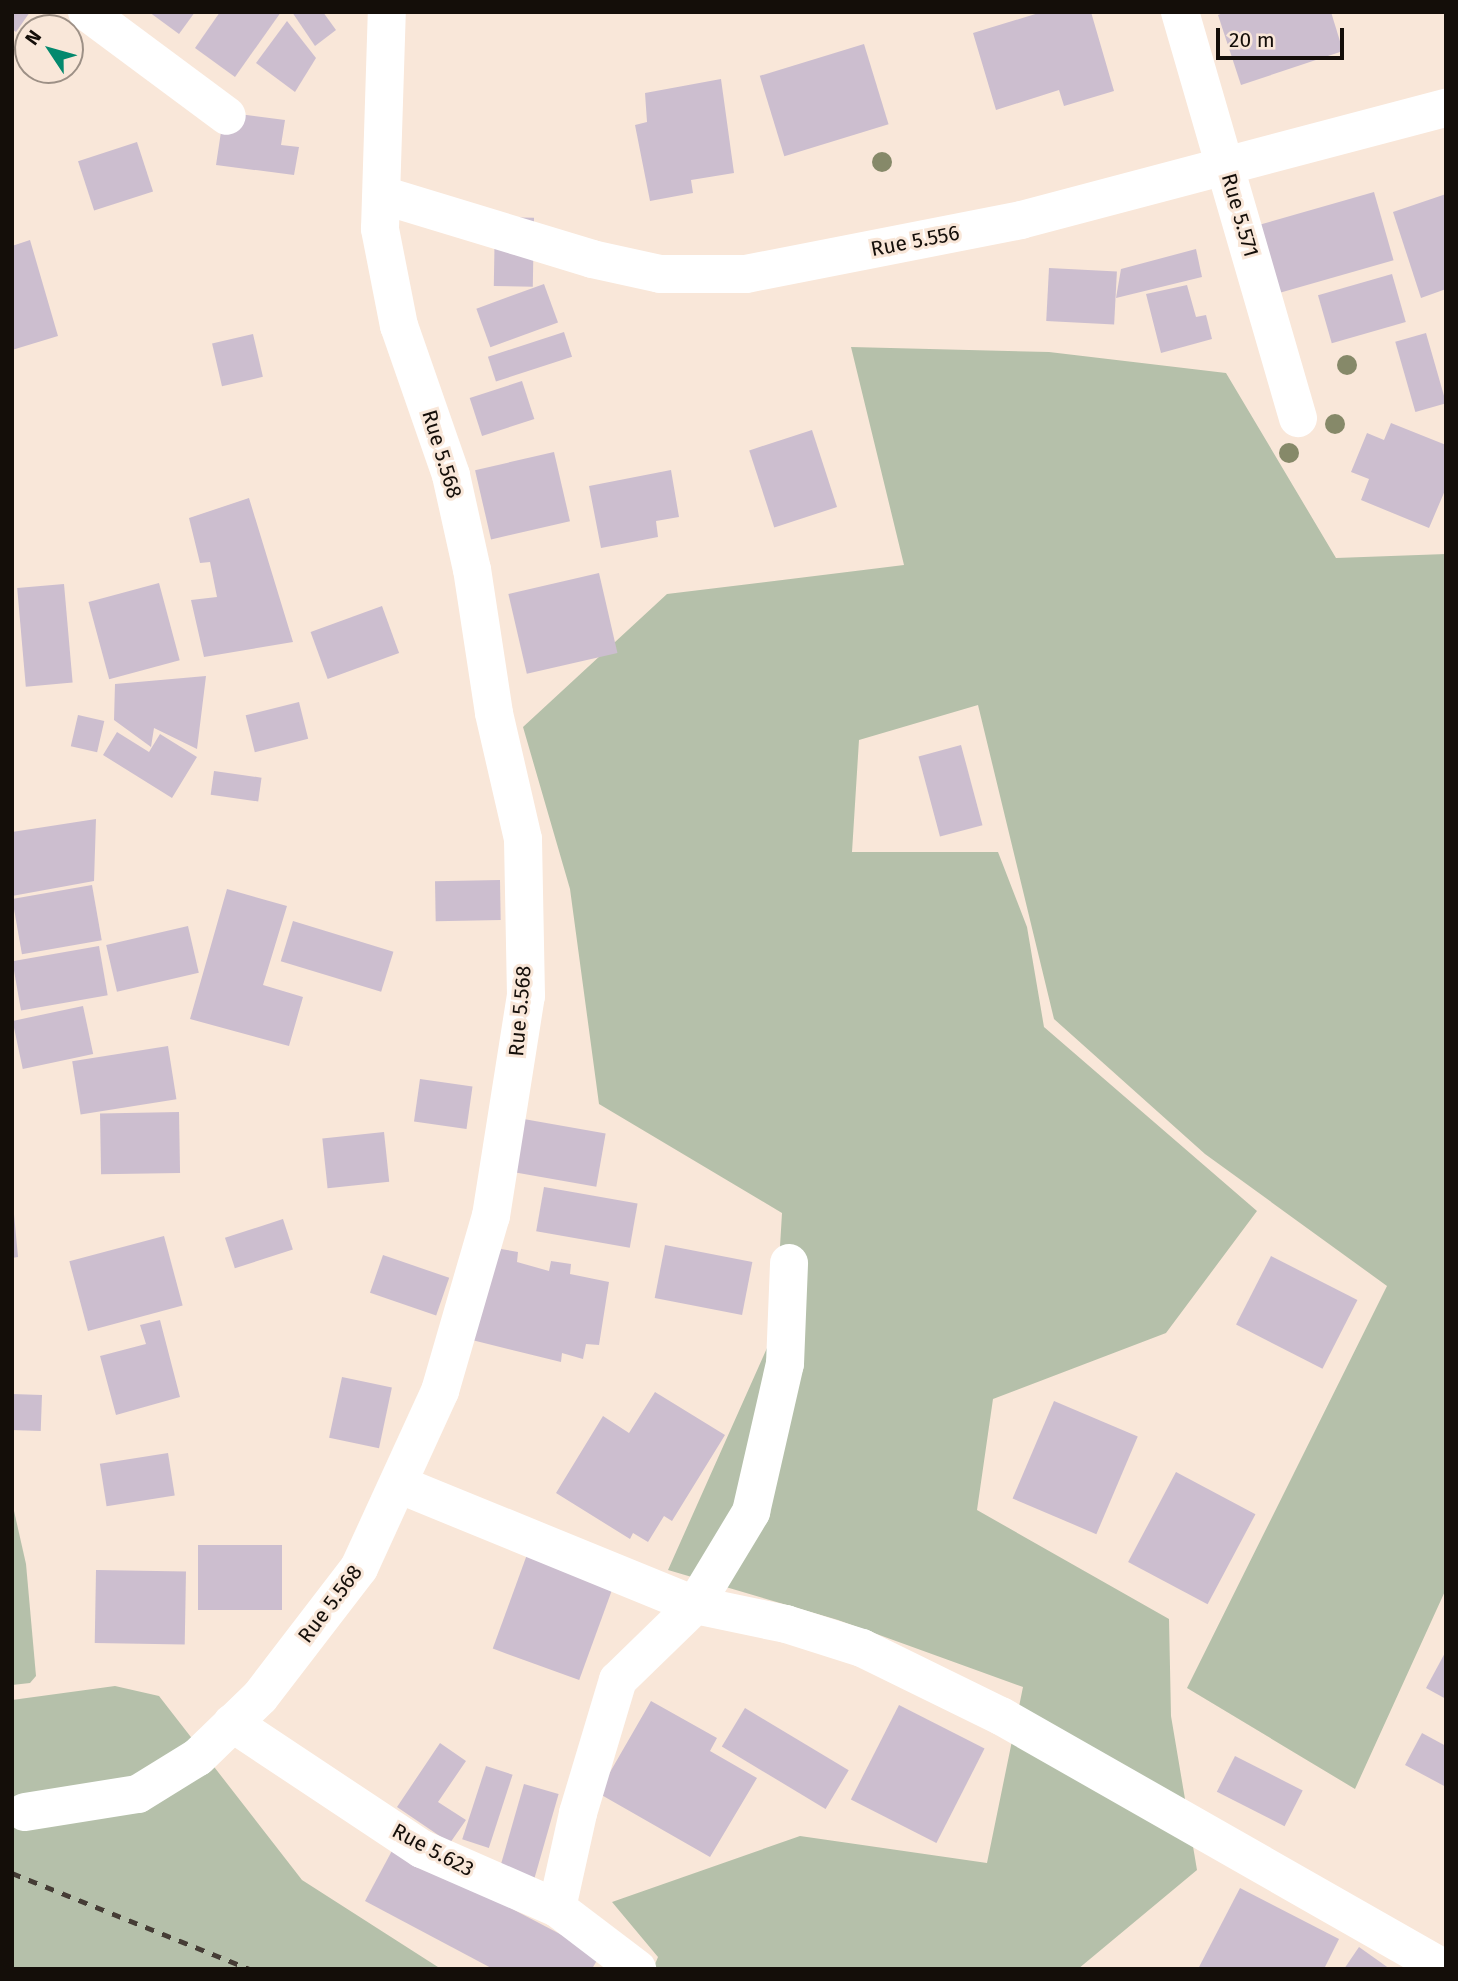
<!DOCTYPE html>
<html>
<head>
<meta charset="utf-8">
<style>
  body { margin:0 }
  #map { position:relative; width:1458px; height:1981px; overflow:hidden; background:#f9e7d9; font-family:"Fira Sans",sans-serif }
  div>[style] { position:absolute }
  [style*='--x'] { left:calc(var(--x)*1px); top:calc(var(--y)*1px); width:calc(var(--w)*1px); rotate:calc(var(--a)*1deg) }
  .green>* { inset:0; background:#b5c0aa }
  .building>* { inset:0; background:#ccbecf; transform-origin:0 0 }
  .street>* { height:38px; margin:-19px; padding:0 19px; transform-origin:19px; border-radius:19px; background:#fff }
  .rail>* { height:5px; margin-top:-2.5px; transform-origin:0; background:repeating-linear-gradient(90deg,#453c35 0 9px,transparent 0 18px) }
  .trees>* { width:20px; height:20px; margin:-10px; border-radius:50%; background:#868969 }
  span { translate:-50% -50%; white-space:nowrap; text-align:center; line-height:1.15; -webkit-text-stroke:6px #f9e7d9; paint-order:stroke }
  .street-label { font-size:21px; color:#140e09 }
  .frame { position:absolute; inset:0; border:14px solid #140e09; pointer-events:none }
  .north { position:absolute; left:14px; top:14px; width:70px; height:70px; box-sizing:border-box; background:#f9e7d9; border:2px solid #9d9086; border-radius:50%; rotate:306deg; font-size:19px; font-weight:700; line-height:28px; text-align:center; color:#140e09 }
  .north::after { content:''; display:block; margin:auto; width:24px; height:32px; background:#04896e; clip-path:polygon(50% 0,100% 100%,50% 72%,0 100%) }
  .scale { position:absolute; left:1216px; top:28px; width:128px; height:32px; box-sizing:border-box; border:4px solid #140e09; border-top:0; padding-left:9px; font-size:21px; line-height:24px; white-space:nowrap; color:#140e09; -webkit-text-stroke:5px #f9e7d9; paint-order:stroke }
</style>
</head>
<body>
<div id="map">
  <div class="green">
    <div style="clip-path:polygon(851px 347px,1049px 352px,1226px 373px,1336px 558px,1446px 554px,1446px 1589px,1355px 1789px,1187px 1688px,1387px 1286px,1205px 1154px,1054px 1019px,978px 705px,859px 740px,852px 852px,998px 852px,1027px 927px,1044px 1027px,1257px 1211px,1166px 1333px,993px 1399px,977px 1510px,1169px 1619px,1171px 1716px,1197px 1870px,1078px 1969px,653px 1969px,658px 1957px,612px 1902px,800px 1836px,987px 1863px,1023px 1687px,838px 1620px,668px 1570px,775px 1330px,782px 1213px,599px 1104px,570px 889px,523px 727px,667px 594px,904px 565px)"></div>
    <div style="clip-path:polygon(12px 1502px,26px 1564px,36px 1676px,30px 1683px,12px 1685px)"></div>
    <div style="clip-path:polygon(115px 1686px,159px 1696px,302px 1880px,441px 1969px,12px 1969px,12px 1700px)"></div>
  </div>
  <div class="building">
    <div style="clip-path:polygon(12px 12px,30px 12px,16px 32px,12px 29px)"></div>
    <div style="clip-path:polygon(149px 12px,195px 12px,179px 34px)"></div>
    <div style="clip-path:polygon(220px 12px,281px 12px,235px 77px,195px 48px)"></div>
    <div style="clip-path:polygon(292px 12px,323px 12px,336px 30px,315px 46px)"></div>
    <div style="clip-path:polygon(1042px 12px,1091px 12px,1114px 91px,1064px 106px,1059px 90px,996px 110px,973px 33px)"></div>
    <div style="clip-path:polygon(1225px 12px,1331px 12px,1343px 51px,1241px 85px,1218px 15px)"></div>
    <div style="clip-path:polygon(287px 21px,316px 58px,295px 92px,256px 63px)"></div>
    <div style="left:864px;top:44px;width:84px;height:109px;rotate:73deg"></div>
    <div style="clip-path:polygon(721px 79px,734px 173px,691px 180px,693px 193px,650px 201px,635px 125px,647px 122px,645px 93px)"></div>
    <div style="clip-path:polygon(224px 112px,285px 120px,281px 145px,299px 147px,294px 175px,216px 165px)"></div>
    <div style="left:137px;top:142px;width:52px;height:62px;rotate:72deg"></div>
    <div style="left:1374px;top:192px;width:71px;height:120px;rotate:74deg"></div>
    <div style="clip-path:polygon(1446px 194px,1446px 289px,1421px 298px,1393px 212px)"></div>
    <div style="left:495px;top:217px;width:39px;height:69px;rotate:1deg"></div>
    <div style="clip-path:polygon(30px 240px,58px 336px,12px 350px,12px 246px)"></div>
    <div style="clip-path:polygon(1196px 249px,1202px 277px,1116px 298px,1121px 269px)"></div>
    <div style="left:1049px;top:268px;width:68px;height:53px;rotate:3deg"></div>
    <div style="left:1392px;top:274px;width:50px;height:77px;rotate:74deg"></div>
    <div style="left:544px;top:284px;width:41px;height:72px;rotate:70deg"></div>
    <div style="clip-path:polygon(1187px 285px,1196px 317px,1206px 315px,1212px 339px,1161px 353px,1146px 294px)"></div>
    <div style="left:564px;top:332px;width:26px;height:80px;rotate:72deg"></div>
    <div style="left:1426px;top:333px;width:73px;height:32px;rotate:74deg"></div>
    <div style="left:253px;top:334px;width:44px;height:42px;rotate:77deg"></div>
    <div style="left:522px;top:381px;width:40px;height:55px;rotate:72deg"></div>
    <div style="clip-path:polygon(1391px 423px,1446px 445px,1446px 488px,1429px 528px,1361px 500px,1369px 479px,1351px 472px,1367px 433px,1384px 440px)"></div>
    <div style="left:812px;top:430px;width:81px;height:66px;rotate:72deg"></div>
    <div style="left:554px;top:452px;width:71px;height:81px;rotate:77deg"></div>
    <div style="clip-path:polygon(671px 470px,679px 517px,656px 521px,658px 537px,601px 548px,589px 486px)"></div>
    <div style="clip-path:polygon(249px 498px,293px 642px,204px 657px,191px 600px,217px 597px,210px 562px,200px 563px,189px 518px)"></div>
    <div style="left:599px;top:573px;width:82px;height:93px;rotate:77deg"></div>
    <div style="left:159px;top:583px;width:80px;height:73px;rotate:75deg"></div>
    <div style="left:64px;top:584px;width:99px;height:47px;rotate:85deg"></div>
    <div style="left:382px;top:606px;width:50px;height:76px;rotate:70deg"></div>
    <div style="clip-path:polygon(206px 676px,197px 749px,154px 728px,151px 747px,114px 720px,115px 684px)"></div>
    <div style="left:299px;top:702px;width:38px;height:55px;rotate:76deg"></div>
    <div style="left:78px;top:715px;width:27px;height:32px;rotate:13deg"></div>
    <div style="clip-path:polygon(117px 732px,149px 752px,160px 734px,197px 757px,172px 798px,103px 755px)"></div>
    <div style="left:961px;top:745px;width:83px;height:44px;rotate:75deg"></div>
    <div style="left:214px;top:771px;width:48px;height:24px;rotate:8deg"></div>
    <div style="clip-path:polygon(96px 819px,94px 881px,12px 896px,12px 832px)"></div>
    <div style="left:500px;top:880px;width:40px;height:65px;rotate:89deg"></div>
    <div style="left:92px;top:885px;width:56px;height:81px;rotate:80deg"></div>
    <div style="clip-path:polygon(227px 889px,287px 906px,263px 985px,303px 997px,289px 1046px,190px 1019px)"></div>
    <div style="left:293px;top:921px;width:105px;height:42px;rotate:17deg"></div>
    <div style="left:188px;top:926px;width:48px;height:84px;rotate:77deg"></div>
    <div style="left:99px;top:946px;width:50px;height:88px;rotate:80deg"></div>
    <div style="left:83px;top:1006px;width:49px;height:72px;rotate:78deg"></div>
    <div style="left:168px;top:1046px;width:54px;height:97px;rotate:81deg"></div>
    <div style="left:420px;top:1079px;width:53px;height:43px;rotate:8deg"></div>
    <div style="left:179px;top:1112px;width:61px;height:79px;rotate:89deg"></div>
    <div style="left:518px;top:1118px;width:89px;height:54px;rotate:10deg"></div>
    <div style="left:384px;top:1132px;width:50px;height:62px;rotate:84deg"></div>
    <div style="left:544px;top:1187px;width:95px;height:45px;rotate:10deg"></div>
    <div style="clip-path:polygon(14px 1214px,18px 1257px,12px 1258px,12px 1215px)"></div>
    <div style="left:283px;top:1219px;width:32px;height:61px;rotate:72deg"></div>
    <div style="left:164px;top:1236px;width:72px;height:98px;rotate:75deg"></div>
    <div style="left:665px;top:1245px;width:89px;height:54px;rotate:11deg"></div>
    <div style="clip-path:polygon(501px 1249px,518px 1252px,517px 1262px,549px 1271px,551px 1261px,571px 1264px,570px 1274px,609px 1282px,599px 1345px,586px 1344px,583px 1359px,562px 1353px,561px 1362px,464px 1338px)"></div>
    <div style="left:383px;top:1255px;width:70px;height:40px;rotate:19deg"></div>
    <div style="left:1271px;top:1256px;width:97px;height:77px;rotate:27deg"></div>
    <div style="clip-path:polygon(160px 1320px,180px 1397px,116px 1415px,100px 1356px,146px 1344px,140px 1325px)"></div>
    <div style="left:342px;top:1377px;width:51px;height:62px;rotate:12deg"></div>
    <div style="clip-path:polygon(655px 1392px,725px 1435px,672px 1521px,664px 1516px,648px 1542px,633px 1533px,630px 1539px,556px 1493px,603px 1416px,629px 1433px)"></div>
    <div style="left:12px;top:1394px;width:30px;height:36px;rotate:2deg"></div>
    <div style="left:1054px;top:1401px;width:91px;height:106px;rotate:23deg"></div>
    <div style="left:168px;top:1453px;width:43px;height:69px;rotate:81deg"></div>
    <div style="left:1176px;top:1472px;width:90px;height:102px;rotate:28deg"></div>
    <div style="left:198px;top:1545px;width:84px;height:65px"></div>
    <div style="left:529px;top:1549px;width:92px;height:106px;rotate:20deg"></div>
    <div style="left:96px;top:1570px;width:90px;height:73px;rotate:1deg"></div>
    <div style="clip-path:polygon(1446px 1651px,1446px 1699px,1426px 1688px)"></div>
    <div style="clip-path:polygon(651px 1701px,717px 1738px,710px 1751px,757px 1778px,710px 1857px,598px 1793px)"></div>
    <div style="left:899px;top:1705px;width:96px;height:106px;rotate:27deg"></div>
    <div style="left:745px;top:1708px;width:121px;height:45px;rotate:31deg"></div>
    <div style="clip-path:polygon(1422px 1733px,1446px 1746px,1446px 1787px,1405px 1765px)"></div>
    <div style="clip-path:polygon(440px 1743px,466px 1761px,438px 1802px,466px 1820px,450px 1843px,397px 1807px)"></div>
    <div style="left:1235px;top:1756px;width:76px;height:40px;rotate:27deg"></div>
    <div style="left:486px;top:1766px;width:28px;height:77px;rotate:18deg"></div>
    <div style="left:524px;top:1784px;width:36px;height:89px;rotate:16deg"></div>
    <div style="clip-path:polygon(394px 1847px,600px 1955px,592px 1969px,493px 1969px,365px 1901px)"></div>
    <div style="clip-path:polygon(1240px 1888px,1339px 1939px,1324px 1969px,1198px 1969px)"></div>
    <div style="clip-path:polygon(1359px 1947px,1390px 1969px,1344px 1969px)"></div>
  </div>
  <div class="street">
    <div style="--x:87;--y:12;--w:174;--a:36.6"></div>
    <div style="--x:1180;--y:12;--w:423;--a:73.8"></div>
    <div style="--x:382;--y:195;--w:220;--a:16.9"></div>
    <div style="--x:592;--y:259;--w:70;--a:12.4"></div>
    <div style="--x:660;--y:274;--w:86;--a:0"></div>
    <div style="--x:746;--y:274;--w:280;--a:-11.1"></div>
    <div style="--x:1021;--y:220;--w:440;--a:-14.8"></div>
    <div style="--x:398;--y:1484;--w:321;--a:22.2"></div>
    <div style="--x:695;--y:1605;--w:93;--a:11.8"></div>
    <div style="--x:786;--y:1624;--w:80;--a:17.5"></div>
    <div style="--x:862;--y:1648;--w:155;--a:26.1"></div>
    <div style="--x:1001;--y:1716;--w:511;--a:29.68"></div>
    <div style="--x:232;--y:1723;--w:228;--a:33.6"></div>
    <div style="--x:422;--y:1849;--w:147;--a:23.6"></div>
    <div style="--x:557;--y:1908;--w:101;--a:37.3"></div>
    <div style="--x:25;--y:1812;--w:114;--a:-9.1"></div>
    <div style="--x:138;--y:1794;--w:70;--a:-31.7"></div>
    <div style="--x:198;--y:1757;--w:86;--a:-44.1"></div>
    <div style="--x:260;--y:1697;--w:163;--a:-52.5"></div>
    <div style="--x:359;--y:1568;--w:195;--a:-65.4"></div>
    <div style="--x:440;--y:1391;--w:182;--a:-73.8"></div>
    <div style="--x:491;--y:1216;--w:223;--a:-81"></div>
    <div style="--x:526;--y:996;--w:157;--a:-91.1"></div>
    <div style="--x:523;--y:839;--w:129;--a:-103"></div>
    <div style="--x:494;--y:713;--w:145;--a:-98.7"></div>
    <div style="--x:472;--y:570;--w:97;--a:-102.5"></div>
    <div style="--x:451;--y:475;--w:158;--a:-109.2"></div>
    <div style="--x:399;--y:326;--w:99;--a:-101.1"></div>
    <div style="--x:380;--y:229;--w:217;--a:-88.2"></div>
    <div style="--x:557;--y:1908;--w:97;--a:-77.5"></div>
    <div style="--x:578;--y:1813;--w:139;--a:-73.3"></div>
    <div style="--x:618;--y:1680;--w:107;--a:-44.2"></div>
    <div style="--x:695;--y:1605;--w:109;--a:-58.9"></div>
    <div style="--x:751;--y:1512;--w:152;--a:-77.1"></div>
    <div style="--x:785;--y:1364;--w:101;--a:-87.7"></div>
  </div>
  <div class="rail">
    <div style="--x:12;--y:1873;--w:257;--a:22"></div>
  </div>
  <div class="trees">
    <div style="left:882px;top:162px"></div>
    <div style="left:1347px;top:365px"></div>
    <div style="left:1335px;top:424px"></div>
    <div style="left:1289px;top:453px"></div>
  </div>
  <div class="street-label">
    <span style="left:1240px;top:215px;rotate:74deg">Rue 5.571</span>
    <span style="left:915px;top:241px;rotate:-11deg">Rue 5.556</span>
    <span style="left:442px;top:454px;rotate:73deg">Rue 5.568</span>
    <span style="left:520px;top:1011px;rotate:-85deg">Rue 5.568</span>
    <span style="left:330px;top:1604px;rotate:-53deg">Rue 5.568</span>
    <span style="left:433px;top:1850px;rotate:28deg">Rue 5.623</span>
  </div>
  <div class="frame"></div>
  <div class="north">N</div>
  <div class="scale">20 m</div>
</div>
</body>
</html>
